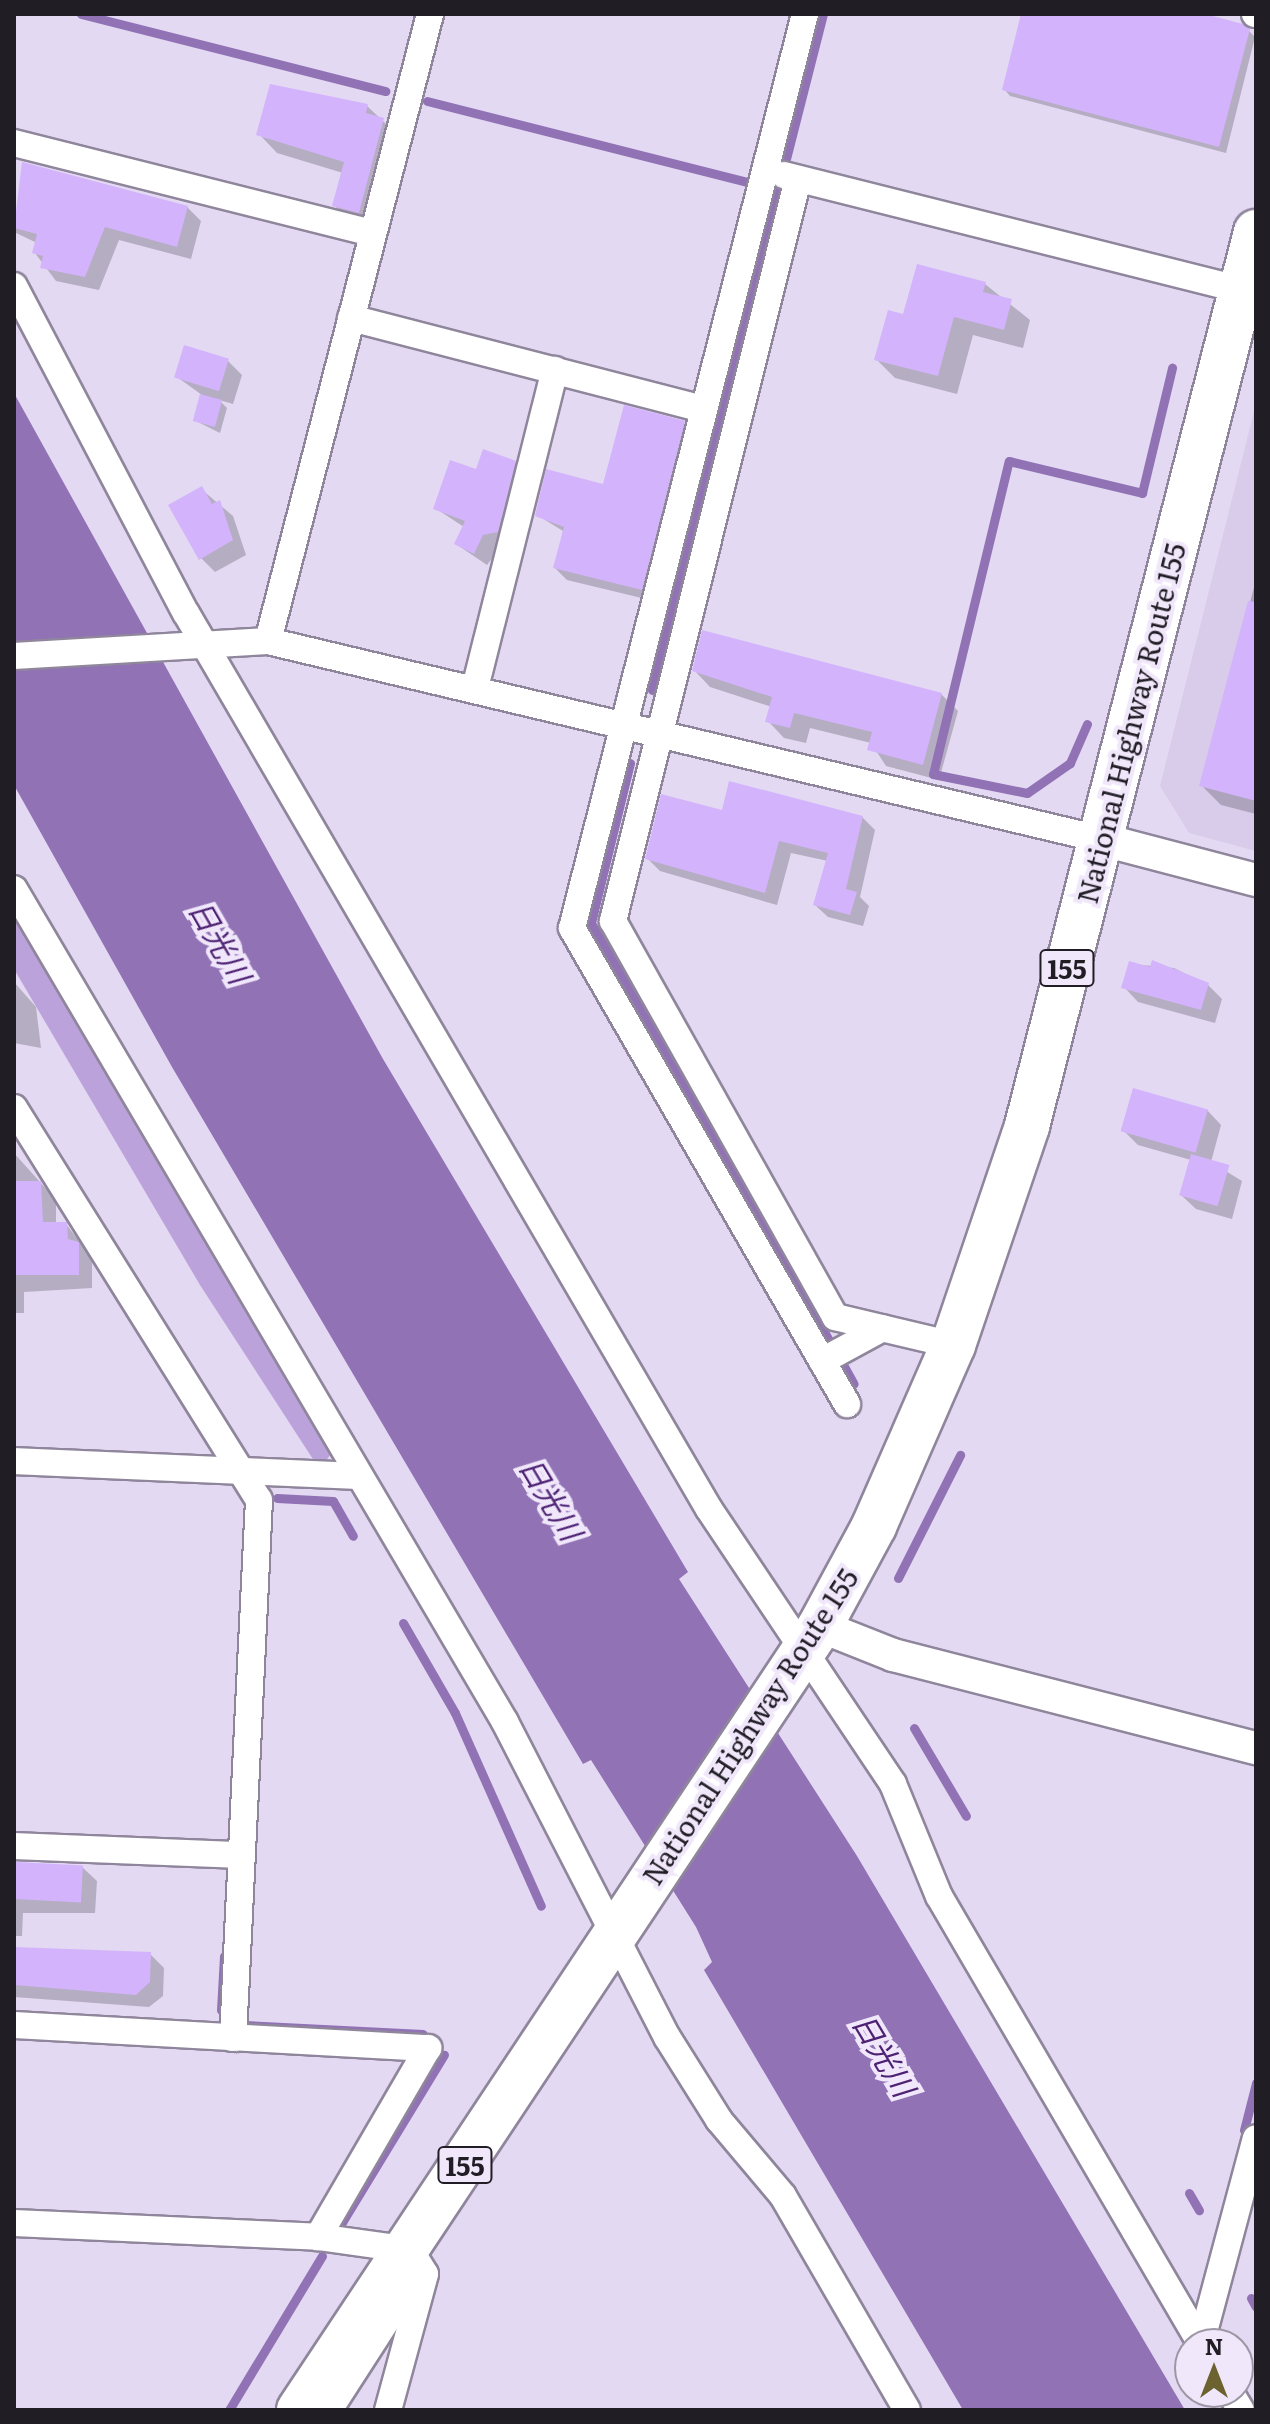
<!DOCTYPE html>
<html>
<head>
<meta charset="utf-8">
<style>
  body { margin:0 }
  #map { position:relative; width:1270px; height:2424px; overflow:hidden; background:#e3d9f2; font-family:Literata,"Noto Sans JP",serif }
  div>[style] { position:absolute }
  [style*='--x'] { left:calc(var(--x)*1px); top:calc(var(--y)*1px); width:calc(var(--w)*1px); rotate:calc(var(--a)*1deg) }
  .built>* { inset:0; background:#d9cceb }
  .green>* { inset:0; background:#bca2db }
  .water>* { inset:0; background:#9172b5 }
  .shadow>* { inset:0; background:#0003 }
  .stream>* { height:9px; margin:-4.5px; padding:0 4.5px; transform-origin:4.5px; border-radius:4.5px; background:#9172b5 }
  .building>* { inset:0; background:#d3b3fb; transform-origin:0 0 }
  .roads { filter:drop-shadow(2px 0 #8f869c) drop-shadow(-2px 0 #8f869c) drop-shadow(0 2px #8f869c) drop-shadow(0 -2px #8f869c) }
  .minor>* { height:26px; margin:-13px; padding:0 13px; transform-origin:13px; border-radius:13px; background:#fff }
  .tertiary>* { height:32px; margin:-16px; padding:0 16px; transform-origin:16px; border-radius:16px; background:#fff }
  .trunk>* { height:44px; margin:-22px; padding:0 22px; transform-origin:22px; border-radius:22px; background:#fff }
  span { translate:-50% -50%; white-space:nowrap; text-align:center; line-height:1.15; -webkit-text-stroke:8px #f0e7fb; paint-order:stroke }
  .shield-label span { padding:2px 6px; background:#f0e7fb; border:2px solid; border-radius:6px; -webkit-text-stroke-width:0 }
  .shield-label { font-size:26px; color:#201d25; font-weight:700 }
  .street-label { font-size:28px; color:#201d25 }
  .water-label { font-size:30px; color:#4d2273; font-style:italic }
  .frame { position:absolute; inset:0; border:16px solid #201d25; pointer-events:none }
  .north { position:absolute; left:1174px; top:2328px; width:80px; height:80px; box-sizing:border-box; background:#f0e7fb; border:2px solid #9d96a5; border-radius:50%; rotate:0deg; font-size:22px; font-weight:700; line-height:32px; text-align:center; color:#201d25 }
  .north::after { content:''; display:block; margin:auto; width:28px; height:36px; background:#6b622f; clip-path:polygon(50% 0,100% 100%,50% 72%,0 100%) }
</style>
</head>
<body>
<div id="map">
  <div class="built">
    <div style="clip-path:polygon(1256px 403px,1256px 851px,1189px 833px,1160px 786px)"></div>
  </div>
  <div class="green">
    <div style="clip-path:polygon(14px 904px,332px 1452px,320px 1470px,200px 1285px,14px 969px)"></div>
  </div>
  <div class="water">
    <div style="clip-path:polygon(14px 393px,383px 1059px,688px 1572px,679px 1579px,857px 1856px,1185px 2410px,963px 2410px,704px 1970px,712px 1962px,696px 1927px,591px 1760px,583px 1764px,172px 1067px,14px 785px)"></div>
  </div>
  <div class="shadow">
    <div style="clip-path:polygon(1023px 14px,1189px 14px,1248px 30px,1255px 37px,1226px 153px,1010px 96px,1004px 89px)"></div>
    <div style="clip-path:polygon(367px 106px,402px 139px,377px 230px,353px 224px,335px 206px,343px 173px,277px 153px,259px 134px)"></div>
    <div style="clip-path:polygon(23px 164px,187px 207px,201px 221px,191px 259px,119px 240px,99px 290px,56px 281px,35px 253px,37px 243px,14px 232px)"></div>
    <div style="clip-path:polygon(985px 284px,1030px 320px,1023px 348px,973px 335px,957px 394px,895px 378px,876px 359px,905px 316px)"></div>
    <div style="clip-path:polygon(228px 361px,242px 375px,233px 404px,219px 400px,227px 408px,220px 433px,194px 420px,202px 395px,177px 377px)"></div>
    <div style="clip-path:polygon(684px 423px,696px 435px,654px 601px,567px 580px,555px 568px,563px 531px,537px 515px,604px 486px)"></div>
    <div style="clip-path:polygon(515px 463px,527px 475px,504px 543px,487px 565px,456px 544px,464px 527px,435px 508px,477px 472px)"></div>
    <div style="clip-path:polygon(201px 489px,233px 516px,246px 555px,215px 572px,201px 558px)"></div>
    <div style="clip-path:polygon(1256px 580px,1256px 814px,1221px 805px,1201px 785px)"></div>
    <div style="clip-path:polygon(694px 670px,941px 694px,958px 711px,939px 780px,886px 766px,871px 743px,810px 728px,806px 743px,784px 738px,768px 721px,772px 707px,710px 687px)"></div>
    <div style="clip-path:polygon(724px 812px,862px 817px,875px 830px,860px 897px,869px 906px,863px 926px,828px 917px,815px 905px,828px 861px,791px 853px,777px 905px,660px 871px,647px 858px)"></div>
    <div style="clip-path:polygon(1130px 964px,1174px 968px,1208px 985px,1222px 999px,1215px 1023px,1138px 1002px,1124px 987px)"></div>
    <div style="clip-path:polygon(14px 982px,36px 1007px,41px 1048px,14px 1043px)"></div>
    <div style="clip-path:polygon(1207px 1110px,1221px 1125px,1211px 1162px,1242px 1181px,1232px 1219px,1196px 1209px,1181px 1195px,1191px 1160px,1138px 1145px,1124px 1131px)"></div>
    <div style="clip-path:polygon(14px 1153px,56px 1200px,56px 1224px,66px 1224px,92px 1258px,92px 1288px,24px 1292px,24px 1313px,14px 1313px)"></div>
    <div style="clip-path:polygon(14px 1864px,82px 1867px,97px 1881px,95px 1913px,23px 1913px,22px 1936px,14px 1936px)"></div>
    <div style="clip-path:polygon(14px 1949px,150px 1954px,164px 1968px,163px 1996px,149px 2007px,14px 1997px)"></div>
  </div>
  <div class="stream">
    <div style="--x:81;--y:14;--w:314;--a:14.2"></div>
    <div style="--x:427;--y:101;--w:335;--a:14.2"></div>
    <div style="--x:786;--y:159;--w:150;--a:-75.7"></div>
    <div style="--x:652;--y:690;--w:520;--a:-75.86"></div>
    <div style="--x:1087;--y:724;--w:43;--a:113.6"></div>
    <div style="--x:1070;--y:763;--w:52;--a:145.1"></div>
    <div style="--x:1027;--y:793;--w:96;--a:-168.6"></div>
    <div style="--x:933;--y:774;--w:322;--a:-76.4"></div>
    <div style="--x:1009;--y:461;--w:137;--a:13.5"></div>
    <div style="--x:1142;--y:493;--w:129;--a:-76.5"></div>
    <div style="--x:630;--y:763;--w:165;--a:103.7"></div>
    <div style="--x:591;--y:923;--w:484;--a:60.3"></div>
    <div style="--x:841;--y:1361;--w:26;--a:61"></div>
    <div style="--x:277;--y:1498;--w:56;--a:3.1"></div>
    <div style="--x:333;--y:1501;--w:40;--a:60.3"></div>
    <div style="--x:898;--y:1578;--w:138;--a:-63.2"></div>
    <div style="--x:403;--y:1623;--w:104;--a:60"></div>
    <div style="--x:455;--y:1713;--w:211;--a:66"></div>
    <div style="--x:914;--y:1728;--w:102;--a:59.4"></div>
    <div style="--x:221;--y:2010;--w:54;--a:-86.8"></div>
    <div style="--x:245;--y:2025;--w:178;--a:2.9"></div>
    <div style="--x:1244;--y:2130;--w:49;--a:-75.7"></div>
    <div style="--x:1189;--y:2193;--w:20;--a:60"></div>
    <div style="--x:338;--y:2229;--w:204;--a:-58.7"></div>
    <div style="--x:1251;--y:2298;--w:10;--a:61"></div>
    <div style="--x:229;--y:2410;--w:180;--a:-58.9"></div>
  </div>
  <div class="building">
    <div style="clip-path:polygon(1021px 14px,1205px 14px,1243px 24px,1250px 29px,1219px 147px,1002px 90px)"></div>
    <div style="clip-path:polygon(270px 84px,368px 104px,366px 113px,384px 118px,359px 213px,332px 206px,344px 162px,256px 135px)"></div>
    <div style="clip-path:polygon(22px 162px,188px 206px,177px 247px,105px 227px,85px 277px,40px 268px,43px 256px,32px 253px,37px 234px,14px 228px)"></div>
    <div style="clip-path:polygon(917px 264px,986px 282px,983px 292px,1012px 299px,1004px 330px,954px 317px,938px 376px,874px 360px,888px 310px,903px 314px)"></div>
    <div style="left:184px;top:345px;width:47px;height:34px;rotate:17deg"></div>
    <div style="left:200px;top:394px;width:23px;height:28px;rotate:15deg"></div>
    <div style="clip-path:polygon(624px 405px,685px 421px,642px 590px,553px 568px,564px 527px,535px 516px,546px 469px,603px 484px)"></div>
    <div style="clip-path:polygon(483px 449px,516px 461px,498px 532px,483px 535px,474px 554px,454px 544px,465px 521px,433px 509px,450px 460px,476px 469px)"></div>
    <div style="clip-path:polygon(202px 486px,212px 504px,220px 500px,233px 540px,199px 560px,168px 505px)"></div>
    <div style="clip-path:polygon(1248px 601px,1256px 602px,1256px 801px,1199px 786px)"></div>
    <div style="clip-path:polygon(702px 630px,942px 693px,923px 765px,867px 750px,872px 732px,794px 713px,790px 728px,765px 722px,772px 697px,692px 671px)"></div>
    <div style="clip-path:polygon(729px 781px,863px 816px,846px 889px,857px 892px,850px 915px,813px 905px,828px 853px,779px 841px,765px 893px,645px 859px,661px 794px,722px 810px)"></div>
    <div style="clip-path:polygon(1152px 960px,1209px 983px,1201px 1010px,1121px 988px,1129px 961px,1150px 967px)"></div>
    <div style="left:1133px;top:1088px;width:78px;height:45px;rotate:16deg"></div>
    <div style="left:1191px;top:1154px;width:40px;height:43px;rotate:16deg"></div>
    <div style="clip-path:polygon(14px 1181px,41px 1181px,43px 1222px,67px 1222px,68px 1239px,79px 1242px,79px 1275px,14px 1275px)"></div>
    <div style="left:16px;top:1862px;width:67px;height:37px;rotate:3deg"></div>
    <div style="clip-path:polygon(14px 1947px,151px 1952px,150px 1982px,136px 1995px,14px 1985px)"></div>
  </div>
  <div class="roads">
    <div class="minor">
      <div style="--x:805;--y:14;--w:943;--a:104.3"></div>
      <div style="--x:572;--y:928;--w:550;--a:59.98"></div>
      <div style="--x:1255;--y:14;--w:1;--a:0"></div>
      <div style="--x:14;--y:143;--w:370;--a:14.1"></div>
      <div style="--x:784;--y:175;--w:471;--a:14.1"></div>
      <div style="--x:798;--y:179;--w:765;--a:104"></div>
      <div style="--x:613;--y:921;--w:454;--a:60.7"></div>
      <div style="--x:835;--y:1317;--w:121;--a:13.3"></div>
      <div style="--x:14;--y:286;--w:369;--a:62.3"></div>
      <div style="--x:186;--y:613;--w:1037;--a:59.73"></div>
      <div style="--x:709;--y:1509;--w:331;--a:56.2"></div>
      <div style="--x:893;--y:1784;--w:121;--a:67.7"></div>
      <div style="--x:939;--y:1896;--w:519;--a:59.68"></div>
      <div style="--x:351;--y:318;--w:364;--a:14.5"></div>
      <div style="--x:268;--y:641;--w:648;--a:-75.51"></div>
      <div style="--x:14;--y:656;--w:254;--a:-3.4"></div>
      <div style="--x:268;--y:641;--w:855;--a:13.39"></div>
      <div style="--x:475;--y:688;--w:328;--a:-75.9"></div>
      <div style="--x:14;--y:889;--w:967;--a:59.48"></div>
      <div style="--x:505;--y:1722;--w:354;--a:62.8"></div>
      <div style="--x:667;--y:2037;--w:98;--a:57.9"></div>
      <div style="--x:719;--y:2120;--w:99;--a:49.9"></div>
      <div style="--x:783;--y:2196;--w:247;--a:59.9"></div>
      <div style="--x:14;--y:1108;--w:462;--a:58"></div>
      <div style="--x:259;--y:1500;--w:539;--a:92.77"></div>
      <div style="--x:822;--y:1361;--w:69;--a:-28.4"></div>
      <div style="--x:14;--y:1461;--w:343;--a:2.5"></div>
      <div style="--x:14;--y:1846;--w:227;--a:2.3"></div>
      <div style="--x:14;--y:2025;--w:415;--a:3.2"></div>
      <div style="--x:428;--y:2048;--w:219;--a:120.2"></div>
      <div style="--x:14;--y:2223;--w:304;--a:2.6"></div>
      <div style="--x:318;--y:2237;--w:93;--a:8"></div>
      <div style="--x:410;--y:2250;--w:28;--a:58"></div>
      <div style="--x:425;--y:2274;--w:141;--a:105.2"></div>
      <div style="--x:1201;--y:2343;--w:212;--a:-75"></div>
      <div style="--x:1230;--y:2392;--w:21;--a:59"></div>
      <div style="--x:329;--y:2410;--w:161;--a:-57.2"></div>
    </div>
    <div class="tertiary">
      <div style="--x:1100;--y:839;--w:161;--a:14.7"></div>
      <div style="--x:820;--y:1626;--w:79;--a:21.7"></div>
      <div style="--x:893;--y:1655;--w:375;--a:14.4"></div>
    </div>
    <div class="trunk">
      <div style="--x:299;--y:2410;--w:941;--a:-56.39"></div>
      <div style="--x:820;--y:1626;--w:114;--a:-61.6"></div>
      <div style="--x:874;--y:1526;--w:197;--a:-66.4"></div>
      <div style="--x:953;--y:1345;--w:231;--a:-71.3"></div>
      <div style="--x:1027;--y:1126;--w:923;--a:-75.63"></div>
    </div>
  </div>
  <div class="shield-label">
    <span style="left:1067px;top:968px">155</span>
    <span style="left:465px;top:2165px">155</span>
  </div>
  <div class="street-label">
    <span style="left:1130px;top:723px;rotate:-76deg">National Highway Route 155</span>
    <span style="left:749px;top:1726px;rotate:-57deg">National Highway Route 155</span>
  </div>
  <div class="water-label">
    <span style="left:221px;top:941px;rotate:60deg">日光川</span>
    <span style="left:552px;top:1498px;rotate:59deg">日光川</span>
    <span style="left:885px;top:2054px;rotate:59deg">日光川</span>
  </div>
  <div class="frame"></div>
  <div class="north">N</div>
</div>
</body>
</html>
